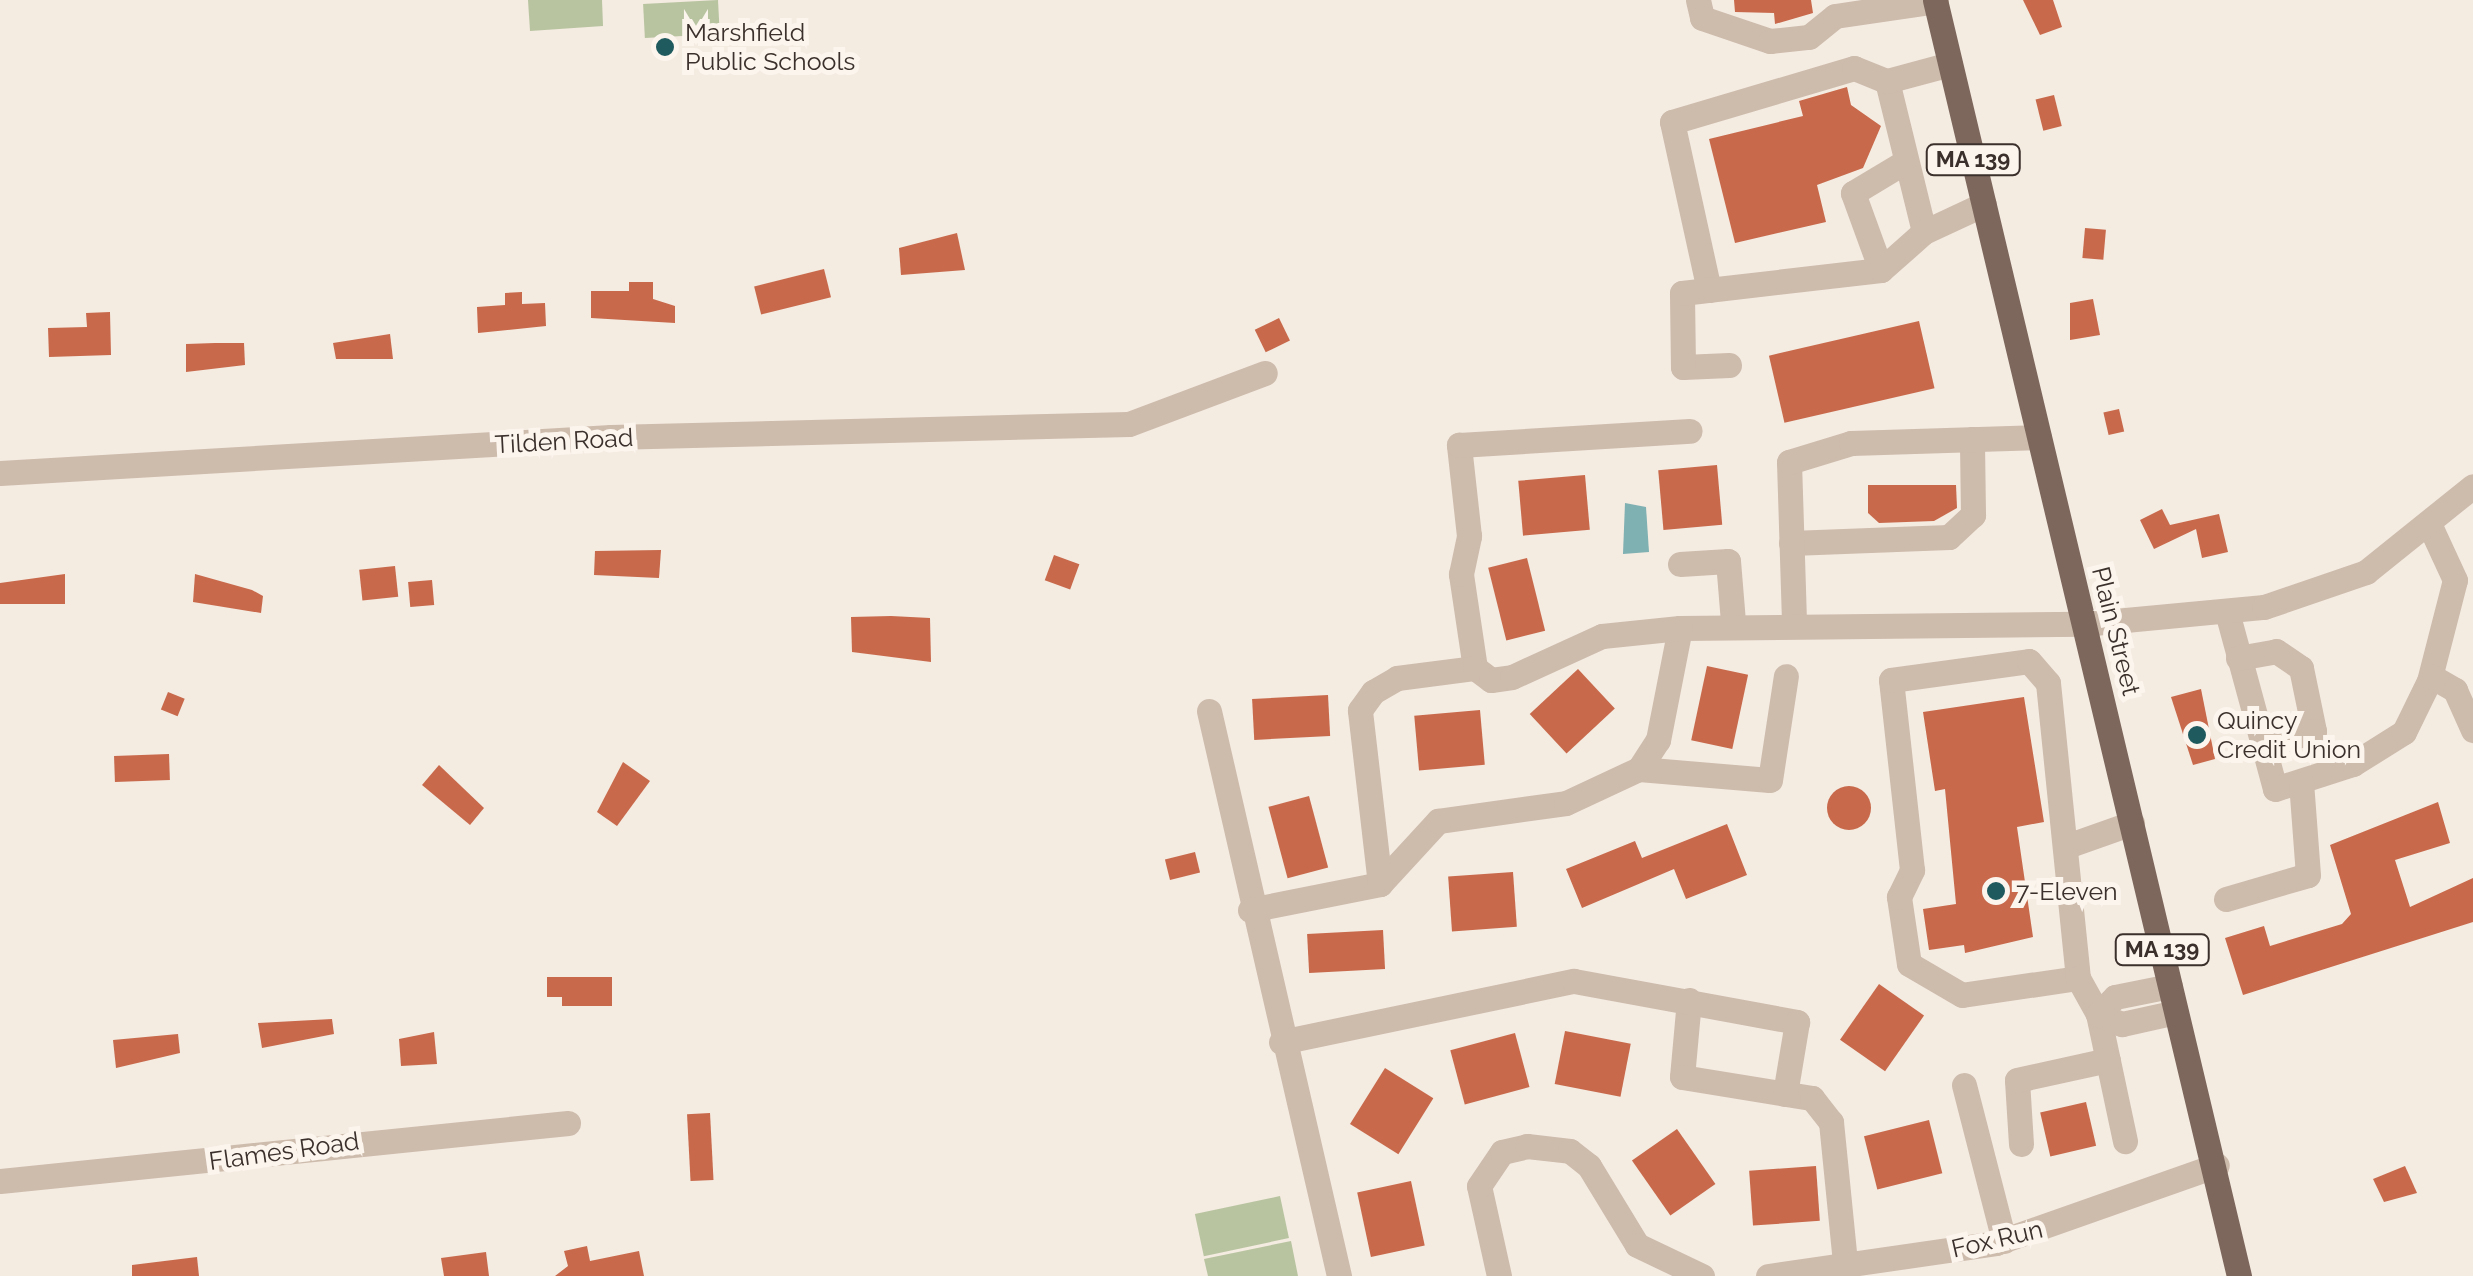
<!DOCTYPE html>
<html>
<head>
<meta charset="utf-8">
<style>
  body { margin:0 }
  #map { position:relative; width:2473px; height:1276px; overflow:hidden; background:#f4ebe1; font-family:Raleway,sans-serif }
  div>[style] { position:absolute }
  [style*='--x'] { left:calc(var(--x)*1px); top:calc(var(--y)*1px); width:calc(var(--w)*1px); rotate:calc(var(--a)*1deg) }
  .green>* { inset:0; background:#b8c4a0; transform-origin:0 0 }
  .water>* { inset:0; background:#7fb0b2 }
  .building>* { inset:0; background:#c8694b; transform-origin:0 0 }
  .round { border-radius:50% }
  .minor>* { height:25px; margin:-12.5px; padding:0 12.5px; transform-origin:12.5px; border-radius:12.5px; background:#cdbbac }
  .major>* { height:25px; margin:-12.5px; padding:0 12.5px; transform-origin:12.5px; border-radius:12.5px; background:#7d675c }
  .dots>* { width:28px; height:28px; translate:-50% -50%; box-sizing:border-box; border:5px solid #fbf5ee; border-radius:50% }
  span { translate:-50% -50%; white-space:nowrap; text-align:center; line-height:1.15; -webkit-text-stroke:10px #fbf5ee; paint-order:stroke }
  .shield-label span { padding:2px 8px; background:#fbf5ee; border:2px solid; border-radius:8px; -webkit-text-stroke-width:0 }
  .shield-label { font-size:22px; color:#3b302b; font-weight:700 }
  .poi-label { font-size:25px; color:#3b302b }
  .left { translate:0 -50%; text-align:left }
  .street-label { font-size:25px; color:#3b302b }
</style>
</head>
<body>
<div id="map">
  <div class="green">
    <div style="clip-path:polygon(528px 0,602px 0,603px 26px,530px 31px)"></div>
    <div style="left:718px;top:0;width:34px;height:75px;rotate:87deg"></div>
    <div style="left:1280px;top:1196px;width:43px;height:87px;rotate:78deg"></div>
    <div style="clip-path:polygon(1291px 1241px,1298px 1276px,1208px 1276px,1204px 1259px)"></div>
  </div>
  <div class="water">
    <div style="clip-path:polygon(1625px 503px,1646px 507px,1649px 552px,1623px 554px)"></div>
  </div>
  <div class="building">
    <div style="clip-path:polygon(1734px 0,1811px 0,1813px 13px,1775px 24px,1774px 13px,1735px 12px)"></div>
    <div style="clip-path:polygon(2023px 0,2053px 0,2062px 27px,2040px 35px)"></div>
    <div style="clip-path:polygon(1847px 87px,1851px 105px,1881px 126px,1863px 168px,1817px 185px,1826px 222px,1735px 243px,1709px 139px,1803px 116px,1799px 101px)"></div>
    <div style="left:2054px;top:95px;width:32px;height:19px;rotate:76deg"></div>
    <div style="left:2085px;top:228px;width:21px;height:30px;rotate:5deg"></div>
    <div style="clip-path:polygon(957px 233px,965px 270px,901px 275px,899px 248px)"></div>
    <div style="left:824px;top:269px;width:29px;height:72px;rotate:76deg"></div>
    <div style="clip-path:polygon(629px 282px,653px 282px,653px 299px,675px 306px,675px 323px,591px 318px,591px 291px,629px 291px)"></div>
    <div style="clip-path:polygon(522px 292px,522px 304px,545px 303px,546px 326px,478px 333px,477px 307px,505px 305px,505px 293px)"></div>
    <div style="clip-path:polygon(2093px 299px,2100px 335px,2070px 340px,2070px 303px)"></div>
    <div style="clip-path:polygon(110px 312px,111px 355px,49px 357px,48px 328px,87px 327px,86px 313px)"></div>
    <div style="left:1279px;top:318px;width:25px;height:27px;rotate:64deg"></div>
    <div style="left:1919px;top:321px;width:69px;height:154px;rotate:77deg"></div>
    <div style="clip-path:polygon(390px 334px,393px 359px,336px 359px,333px 343px)"></div>
    <div style="clip-path:polygon(215px 343px,244px 343px,245px 365px,186px 372px,186px 344px)"></div>
    <div style="left:2119px;top:409px;width:23px;height:16px;rotate:77deg"></div>
    <div style="left:1717px;top:465px;width:60px;height:59px;rotate:85deg"></div>
    <div style="left:1585px;top:475px;width:55px;height:67px;rotate:85deg"></div>
    <div style="clip-path:polygon(1868px 485px,1956px 485px,1957px 508px,1934px 521px,1879px 523px,1868px 513px)"></div>
    <div style="clip-path:polygon(2162px 509px,2170px 525px,2219px 514px,2228px 552px,2202px 558px,2196px 529px,2154px 549px,2140px 520px)"></div>
    <div style="clip-path:polygon(661px 550px,659px 578px,594px 575px,595px 551px)"></div>
    <div style="left:1054px;top:555px;width:27px;height:27px;rotate:20deg"></div>
    <div style="left:1527px;top:558px;width:75px;height:40px;rotate:76deg"></div>
    <div style="left:395px;top:566px;width:31px;height:36px;rotate:84deg"></div>
    <div style="clip-path:polygon(65px 574px,65px 604px,0 604px,0 583px)"></div>
    <div style="clip-path:polygon(195px 574px,252px 590px,263px 596px,261px 613px,193px 602px)"></div>
    <div style="left:432px;top:580px;width:25px;height:24px;rotate:85deg"></div>
    <div style="clip-path:polygon(891px 616px,930px 618px,931px 662px,852px 652px,851px 617px)"></div>
    <div style="left:1707px;top:666px;width:42px;height:76px;rotate:12deg"></div>
    <div style="left:1578px;top:669px;width:54px;height:66px;rotate:47deg"></div>
    <div style="clip-path:polygon(2201px 689px,2215px 759px,2193px 765px,2171px 697px)"></div>
    <div style="left:168px;top:692px;width:18px;height:19px;rotate:22deg"></div>
    <div style="left:1328px;top:695px;width:41px;height:76px;rotate:87deg"></div>
    <div style="clip-path:polygon(2024px 697px,2044px 822px,2017px 827px,2033px 937px,1965px 953px,1964px 945px,1929px 950px,1923px 909px,1956px 904px,1945px 789px,1935px 791px,1923px 712px)"></div>
    <div style="left:1480px;top:710px;width:55px;height:66px;rotate:85deg"></div>
    <div style="left:169px;top:754px;width:26px;height:55px;rotate:88deg"></div>
    <div style="clip-path:polygon(623px 762px,650px 781px,617px 826px,597px 812px)"></div>
    <div style="clip-path:polygon(439px 765px,484px 808px,470px 825px,422px 785px)"></div>
    <div class="round" style="left:1827px;top:786px;width:44px;height:44px"></div>
    <div style="left:1309px;top:796px;width:74px;height:42px;rotate:75deg"></div>
    <div style="clip-path:polygon(2438px 802px,2450px 843px,2395px 860px,2410px 907px,2473px 878px,2473px 922px,2243px 995px,2225px 938px,2264px 926px,2270px 946px,2342px 924px,2351px 914px,2330px 845px)"></div>
    <div style="clip-path:polygon(1727px 824px,1747px 875px,1686px 899px,1674px 869px,1582px 908px,1566px 869px,1635px 841px,1642px 858px)"></div>
    <div style="left:1195px;top:852px;width:21px;height:31px;rotate:76deg"></div>
    <div style="left:1513px;top:872px;width:55px;height:65px;rotate:86deg"></div>
    <div style="left:1383px;top:930px;width:39px;height:76px;rotate:87deg"></div>
    <div style="clip-path:polygon(547px 977px,612px 977px,612px 1006px,562px 1006px,562px 997px,547px 997px)"></div>
    <div style="left:1879px;top:984px;width:55px;height:68px;rotate:35deg"></div>
    <div style="clip-path:polygon(332px 1019px,334px 1034px,262px 1048px,258px 1023px)"></div>
    <div style="left:1565px;top:1031px;width:67px;height:54px;rotate:11deg"></div>
    <div style="clip-path:polygon(434px 1032px,437px 1064px,401px 1066px,399px 1039px)"></div>
    <div style="left:1515px;top:1033px;width:56px;height:67px;rotate:75deg"></div>
    <div style="clip-path:polygon(178px 1034px,180px 1053px,116px 1068px,113px 1040px)"></div>
    <div style="left:1385px;top:1068px;width:57px;height:66px;rotate:32deg"></div>
    <div style="left:2086px;top:1102px;width:45px;height:47px;rotate:77deg"></div>
    <div style="left:710px;top:1113px;width:67px;height:23px;rotate:87deg"></div>
    <div style="left:1929px;top:1120px;width:55px;height:67px;rotate:76deg"></div>
    <div style="left:1677px;top:1129px;width:67px;height:55px;rotate:55deg"></div>
    <div style="left:1816px;top:1166px;width:55px;height:67px;rotate:86deg"></div>
    <div style="clip-path:polygon(2405px 1166px,2417px 1193px,2384px 1202px,2373px 1179px)"></div>
    <div style="left:1411px;top:1181px;width:66px;height:55px;rotate:78deg"></div>
    <div style="clip-path:polygon(587px 1246px,590px 1261px,639px 1251px,644px 1276px,555px 1276px,568px 1266px,564px 1251px)"></div>
    <div style="clip-path:polygon(486px 1252px,489px 1276px,444px 1276px,441px 1258px)"></div>
    <div style="clip-path:polygon(197px 1257px,199px 1276px,132px 1276px,132px 1265px)"></div>
  </div>
  <div class="minor">
    <div style="--x:1698;--y:0;--w:18;--a:77"></div>
    <div style="--x:1702;--y:18;--w:72;--a:18.7"></div>
    <div style="--x:1770;--y:41;--w:39;--a:-6"></div>
    <div style="--x:1809;--y:37;--w:33;--a:-39"></div>
    <div style="--x:1835;--y:16;--w:102;--a:-8.4"></div>
    <div style="--x:1887;--y:81;--w:155;--a:76.2"></div>
    <div style="--x:1881;--y:270;--w:82;--a:-110"></div>
    <div style="--x:1853;--y:193;--w:58;--a:-31"></div>
    <div style="--x:1709;--y:290;--w:172;--a:-102.4"></div>
    <div style="--x:1672;--y:122;--w:190;--a:-16.5"></div>
    <div style="--x:1854;--y:68;--w:35;--a:22"></div>
    <div style="--x:1887;--y:81;--w:65;--a:-15.1"></div>
    <div style="--x:1729;--y:365;--w:46;--a:177.5"></div>
    <div style="--x:1683;--y:367;--w:74;--a:-90.8"></div>
    <div style="--x:1682;--y:293;--w:200;--a:-6.6"></div>
    <div style="--x:1881;--y:270;--w:57;--a:-41.5"></div>
    <div style="--x:1924;--y:232;--w:66;--a:-25"></div>
    <div style="--x:0;--y:473;--w:612;--a:-3.37"></div>
    <div style="--x:611;--y:437;--w:518;--a:-1.44"></div>
    <div style="--x:1129;--y:424;--w:145;--a:-20.6"></div>
    <div style="--x:1791;--y:543;--w:158;--a:-2.2"></div>
    <div style="--x:1949;--y:537;--w:33;--a:-43"></div>
    <div style="--x:1973;--y:515;--w:76;--a:-90.8"></div>
    <div style="--x:1680;--y:564;--w:48;--a:-3.6"></div>
    <div style="--x:1728;--y:561;--w:61;--a:85.3"></div>
    <div style="--x:2227;--y:612;--w:183;--a:74.8"></div>
    <div style="--x:2275;--y:789;--w:82;--a:-17.8"></div>
    <div style="--x:2353;--y:764;--w:60;--a:-32.1"></div>
    <div style="--x:2404;--y:732;--w:57;--a:-63.9"></div>
    <div style="--x:2429;--y:681;--w:104;--a:-75.6"></div>
    <div style="--x:2455;--y:580;--w:57;--a:-114.8"></div>
    <div style="--x:1794;--y:621;--w:159;--a:-91.8"></div>
    <div style="--x:1789;--y:462;--w:65;--a:-17"></div>
    <div style="--x:1851;--y:443;--w:188;--a:-1.8"></div>
    <div style="--x:2238;--y:658;--w:39;--a:-10"></div>
    <div style="--x:2276;--y:651;--w:30;--a:34"></div>
    <div style="--x:2301;--y:668;--w:64;--a:78.3"></div>
    <div style="--x:2314;--y:731;--w:53;--a:163.6"></div>
    <div style="--x:1475;--y:668;--w:95;--a:-98.5"></div>
    <div style="--x:1461;--y:574;--w:39;--a:-78"></div>
    <div style="--x:1469;--y:536;--w:92;--a:-96.3"></div>
    <div style="--x:1459;--y:445;--w:231;--a:-3.5"></div>
    <div style="--x:2431;--y:676;--w:28;--a:30"></div>
    <div style="--x:2455;--y:690;--w:44;--a:65.8"></div>
    <div style="--x:1209;--y:711;--w:580;--a:77.04"></div>
    <div style="--x:1639;--y:769;--w:131;--a:4.8"></div>
    <div style="--x:1770;--y:780;--w:105;--a:-81.3"></div>
    <div style="--x:2067;--y:846;--w:69;--a:-19.5"></div>
    <div style="--x:1380;--y:884;--w:86;--a:-47.4"></div>
    <div style="--x:1438;--y:821;--w:129;--a:-8"></div>
    <div style="--x:1566;--y:803;--w:81;--a:-25"></div>
    <div style="--x:1639;--y:769;--w:35;--a:-57"></div>
    <div style="--x:1658;--y:740;--w:114;--a:-78.9"></div>
    <div style="--x:1680;--y:628;--w:403;--a:-0.6"></div>
    <div style="--x:2083;--y:624;--w:182;--a:-5.4"></div>
    <div style="--x:2264;--y:607;--w:108;--a:-18.9"></div>
    <div style="--x:2366;--y:572;--w:137;--a:-38.8"></div>
    <div style="--x:2226;--y:899;--w:85;--a:-16.3"></div>
    <div style="--x:2308;--y:875;--w:93;--a:-94.3"></div>
    <div style="--x:1250;--y:910;--w:133;--a:-11.3"></div>
    <div style="--x:1380;--y:884;--w:175;--a:-96.6"></div>
    <div style="--x:1360;--y:710;--w:22;--a:-54"></div>
    <div style="--x:1373;--y:692;--w:28;--a:-30"></div>
    <div style="--x:1397;--y:678;--w:79;--a:-7.3"></div>
    <div style="--x:1475;--y:668;--w:20;--a:37"></div>
    <div style="--x:1491;--y:680;--w:21;--a:-8"></div>
    <div style="--x:1512;--y:677;--w:99;--a:-24.5"></div>
    <div style="--x:1602;--y:636;--w:78;--a:-5.9"></div>
    <div style="--x:2078;--y:978;--w:117;--a:171.7"></div>
    <div style="--x:1962;--y:995;--w:61;--a:-149.7"></div>
    <div style="--x:1909;--y:964;--w:68;--a:-98.5"></div>
    <div style="--x:1899;--y:897;--w:30;--a:-64"></div>
    <div style="--x:1912;--y:870;--w:191;--a:-96.3"></div>
    <div style="--x:1891;--y:680;--w:139;--a:-7.8"></div>
    <div style="--x:2029;--y:661;--w:29;--a:49"></div>
    <div style="--x:2048;--y:683;--w:297;--a:84.2"></div>
    <div style="--x:2078;--y:978;--w:41;--a:60.9"></div>
    <div style="--x:2098;--y:1014;--w:130;--a:78"></div>
    <div style="--x:1689;--y:1000;--w:77;--a:95.2"></div>
    <div style="--x:1682;--y:1077;--w:132;--a:9.2"></div>
    <div style="--x:1812;--y:1098;--w:31;--a:52"></div>
    <div style="--x:1831;--y:1122;--w:141;--a:84.3"></div>
    <div style="--x:2098;--y:1014;--w:26;--a:23"></div>
    <div style="--x:2122;--y:1024;--w:55;--a:-12.5"></div>
    <div style="--x:2098;--y:1014;--w:24;--a:-45"></div>
    <div style="--x:2115;--y:997;--w:56;--a:-11.3"></div>
    <div style="--x:1281;--y:1042;--w:299;--a:-11.8"></div>
    <div style="--x:1574;--y:981;--w:227;--a:10.4"></div>
    <div style="--x:1797;--y:1022;--w:73;--a:99.5"></div>
    <div style="--x:1964;--y:1085;--w:161;--a:75.6"></div>
    <div style="--x:2021;--y:1144;--w:64;--a:-93.6"></div>
    <div style="--x:2017;--y:1080;--w:93;--a:-12.4"></div>
    <div style="--x:0;--y:1181;--w:571;--a:-5.83"></div>
    <div style="--x:1499;--y:1276;--w:92;--a:-102.5"></div>
    <div style="--x:1479;--y:1186;--w:41;--a:-55.9"></div>
    <div style="--x:1502;--y:1152;--w:26;--a:-13"></div>
    <div style="--x:1527;--y:1146;--w:43;--a:6.6"></div>
    <div style="--x:1570;--y:1151;--w:24;--a:38"></div>
    <div style="--x:1589;--y:1166;--w:92;--a:58.7"></div>
    <div style="--x:1637;--y:1245;--w:72;--a:25.5"></div>
    <div style="--x:1768;--y:1276;--w:230;--a:-8.2"></div>
    <div style="--x:1996;--y:1243;--w:234;--a:-19.4"></div>
  </div>
  <div class="major">
    <div style="--x:1935;--y:0;--w:1312;--a:76.6"></div>
  </div>
  <div class="dots">
    <div style="left:665px;top:47px;background:#1f5a5e"></div>
    <div style="left:2197px;top:735px;background:#1f5a5e"></div>
    <div style="left:1996px;top:891px;background:#1f5a5e"></div>
  </div>
  <div class="shield-label">
    <span style="left:1973px;top:160px">MA 139</span>
    <span style="left:2162px;top:950px">MA 139</span>
  </div>
  <div class="poi-label">
    <span class="left" style="left:685px;top:47px">Marshfield<br>Public Schools</span>
    <span class="left" style="left:2217px;top:735px">Quincy<br>Credit Union</span>
    <span class="left" style="left:2016px;top:891px">7-Eleven</span>
  </div>
  <div class="street-label">
    <span style="left:564px;top:441px;rotate:-3deg">Tilden Road</span>
    <span style="left:2116px;top:631px;rotate:76deg">Plain Street</span>
    <span style="left:284px;top:1151px;rotate:-8deg">Flames Road</span>
    <span style="left:1997px;top:1239px;rotate:-13deg">Fox Run</span>
  </div>
</div>
</body>
</html>
